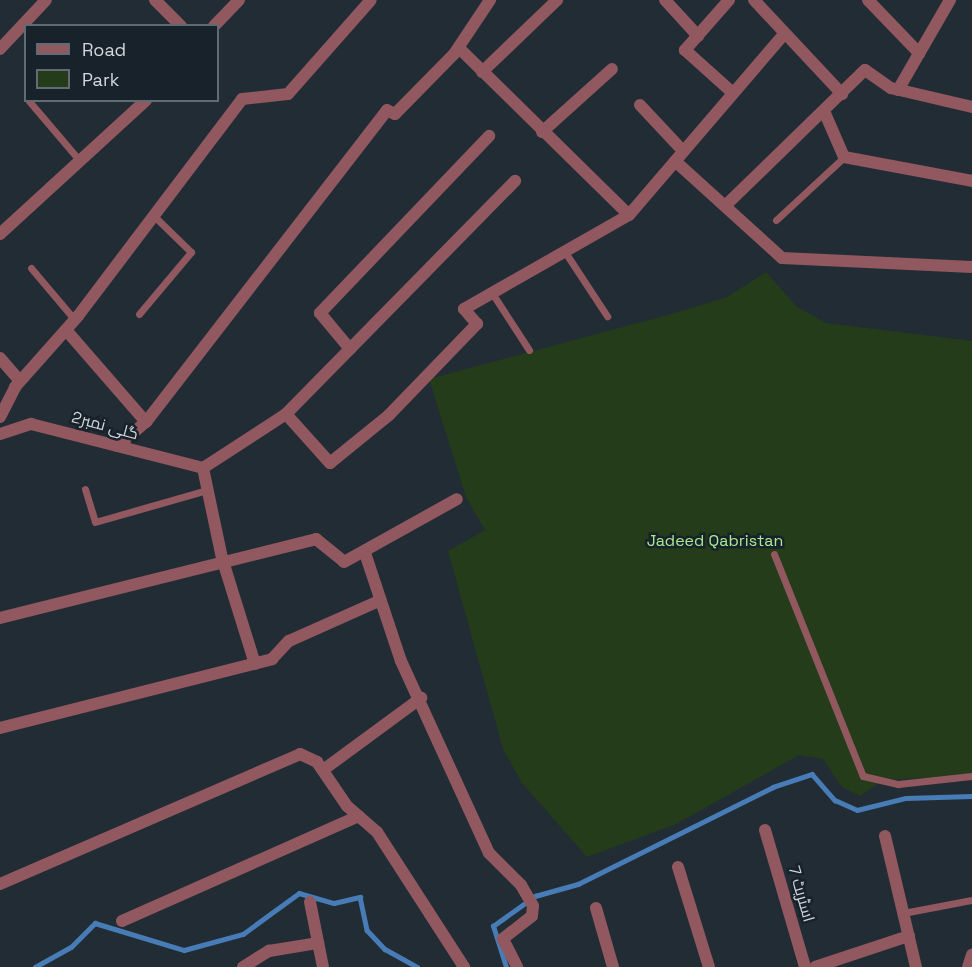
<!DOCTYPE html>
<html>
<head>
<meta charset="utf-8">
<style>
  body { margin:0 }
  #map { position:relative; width:972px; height:967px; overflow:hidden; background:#222c35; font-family:"Space Grotesk",Cairo,sans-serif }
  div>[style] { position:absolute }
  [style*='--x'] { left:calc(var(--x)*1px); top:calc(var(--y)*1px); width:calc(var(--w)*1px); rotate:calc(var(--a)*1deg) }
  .green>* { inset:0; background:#243c19 }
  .stream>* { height:4.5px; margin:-2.25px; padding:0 2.25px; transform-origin:2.25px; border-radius:2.25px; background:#477cb7 }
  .lane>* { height:7px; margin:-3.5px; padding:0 3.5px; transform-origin:3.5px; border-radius:3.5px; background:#91585f }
  .street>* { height:12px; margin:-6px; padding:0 6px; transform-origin:6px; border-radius:6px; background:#91585f }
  span { translate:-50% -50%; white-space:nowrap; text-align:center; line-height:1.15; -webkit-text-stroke:5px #18222b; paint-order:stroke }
  .street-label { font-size:16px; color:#d1d7de }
  .park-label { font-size:16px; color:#abeb8f }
  .legend { position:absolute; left:24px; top:24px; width:195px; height:78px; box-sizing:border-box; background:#18222b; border:2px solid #626a73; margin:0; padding:8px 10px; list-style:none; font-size:18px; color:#d1d7de }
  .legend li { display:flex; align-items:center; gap:12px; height:30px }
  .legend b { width:30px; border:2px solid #626a73 }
</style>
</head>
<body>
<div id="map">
  <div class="green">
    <div style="clip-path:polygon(766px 272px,797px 307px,826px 323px,972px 341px,972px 775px,883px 780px,860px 796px,842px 787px,823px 759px,799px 755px,676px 824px,587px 857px,522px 783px,503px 749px,448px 551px,485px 530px,466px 497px,429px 379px,675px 313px,727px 297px)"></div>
  </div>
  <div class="stream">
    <div style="--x:35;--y:967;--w:41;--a:-29.1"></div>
    <div style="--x:71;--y:947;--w:34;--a:-45"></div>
    <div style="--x:95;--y:923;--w:93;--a:16.9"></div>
    <div style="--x:184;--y:950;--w:61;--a:-15.2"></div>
    <div style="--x:243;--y:934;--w:69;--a:-36.2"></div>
    <div style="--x:299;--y:893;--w:36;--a:16"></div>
    <div style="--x:334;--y:903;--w:27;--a:-13"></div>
    <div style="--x:360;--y:897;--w:34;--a:78"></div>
    <div style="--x:367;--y:930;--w:26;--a:47"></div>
    <div style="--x:385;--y:949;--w:37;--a:29"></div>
    <div style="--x:506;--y:967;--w:43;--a:-107.6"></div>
    <div style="--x:493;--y:926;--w:52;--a:-35.5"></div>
    <div style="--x:535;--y:896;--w:45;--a:-15.6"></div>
    <div style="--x:578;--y:884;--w:218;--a:-26.4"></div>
    <div style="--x:773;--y:787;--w:41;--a:-18.4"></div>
    <div style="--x:812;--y:774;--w:35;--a:49"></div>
    <div style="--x:835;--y:800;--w:24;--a:24"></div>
    <div style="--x:857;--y:810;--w:50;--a:-13.8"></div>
    <div style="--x:906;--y:798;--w:66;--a:-1.7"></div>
  </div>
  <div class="lane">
    <div style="--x:29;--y:101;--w:79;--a:49.6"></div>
    <div style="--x:776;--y:220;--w:93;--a:-42.8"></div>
    <div style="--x:565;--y:252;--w:77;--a:56.7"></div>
    <div style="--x:31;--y:268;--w:68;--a:49.8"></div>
    <div style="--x:492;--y:293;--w:68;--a:57"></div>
    <div style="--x:139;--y:314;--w:81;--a:-50"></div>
    <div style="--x:191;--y:252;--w:52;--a:-135.8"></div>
    <div style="--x:85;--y:489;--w:34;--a:73"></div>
    <div style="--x:95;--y:522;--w:116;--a:-15.9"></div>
    <div style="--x:774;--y:554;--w:239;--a:68.2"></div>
    <div style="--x:863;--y:776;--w:36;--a:13"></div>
    <div style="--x:898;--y:784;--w:74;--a:-6.2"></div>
    <div style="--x:903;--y:913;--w:70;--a:-10.7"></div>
  </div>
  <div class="street">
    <div style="--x:155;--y:0;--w:37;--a:45"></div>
    <div style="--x:665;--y:0;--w:49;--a:47.5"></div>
    <div style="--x:729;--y:0;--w:67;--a:131.3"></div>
    <div style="--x:685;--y:50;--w:64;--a:41.9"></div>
    <div style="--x:754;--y:0;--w:129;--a:46.9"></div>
    <div style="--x:868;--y:0;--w:74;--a:46.1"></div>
    <div style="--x:214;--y:26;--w:36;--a:-46"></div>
    <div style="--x:459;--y:48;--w:238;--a:44.5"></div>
    <div style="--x:0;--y:49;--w:67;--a:-46.8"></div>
    <div style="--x:482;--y:72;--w:104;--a:-43.8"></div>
    <div style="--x:898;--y:90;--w:104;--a:-60"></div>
    <div style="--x:640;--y:105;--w:63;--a:46.9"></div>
    <div style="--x:824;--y:111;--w:50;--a:66.5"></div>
    <div style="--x:844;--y:157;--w:130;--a:10.6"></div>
    <div style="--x:542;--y:132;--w:94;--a:-42"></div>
    <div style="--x:675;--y:161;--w:144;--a:42.2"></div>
    <div style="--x:782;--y:258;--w:190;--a:2.7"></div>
    <div style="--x:725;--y:206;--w:195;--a:-44.2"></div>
    <div style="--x:865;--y:70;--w:32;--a:35"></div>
    <div style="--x:891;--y:88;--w:83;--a:13.2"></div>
    <div style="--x:0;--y:234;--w:198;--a:-42.5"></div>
    <div style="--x:66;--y:330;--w:122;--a:49"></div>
    <div style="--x:350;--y:349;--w:47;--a:-129.8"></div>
    <div style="--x:320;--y:313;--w:245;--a:-46.3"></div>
    <div style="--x:0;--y:358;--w:30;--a:49"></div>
    <div style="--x:286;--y:414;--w:66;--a:48.1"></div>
    <div style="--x:330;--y:463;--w:76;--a:-39.1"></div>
    <div style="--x:389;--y:415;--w:127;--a:-46"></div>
    <div style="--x:477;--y:324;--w:20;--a:-131"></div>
    <div style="--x:464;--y:309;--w:190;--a:-29.7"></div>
    <div style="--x:629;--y:215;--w:238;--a:-49.4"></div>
    <div style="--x:0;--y:417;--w:34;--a:-63"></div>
    <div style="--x:15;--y:387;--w:95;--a:-48.4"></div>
    <div style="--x:78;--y:316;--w:272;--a:-52.9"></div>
    <div style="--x:242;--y:99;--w:46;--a:-6.2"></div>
    <div style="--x:288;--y:94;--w:125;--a:-48.6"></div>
    <div style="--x:0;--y:434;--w:33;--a:-18"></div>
    <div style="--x:31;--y:424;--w:178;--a:14.3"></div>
    <div style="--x:118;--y:446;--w:37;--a:-41"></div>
    <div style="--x:146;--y:422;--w:394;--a:-52.3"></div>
    <div style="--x:387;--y:110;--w:9;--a:27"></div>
    <div style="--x:395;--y:114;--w:84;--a:-45.5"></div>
    <div style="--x:454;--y:54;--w:65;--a:-56.3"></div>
    <div style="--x:203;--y:468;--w:99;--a:-33"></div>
    <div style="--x:286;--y:414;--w:327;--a:-45.5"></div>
    <div style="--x:203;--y:468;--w:92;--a:78.1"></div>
    <div style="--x:222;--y:558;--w:111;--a:72.7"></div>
    <div style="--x:365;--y:553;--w:114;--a:71.6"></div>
    <div style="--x:401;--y:661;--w:211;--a:65.4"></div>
    <div style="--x:489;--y:853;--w:45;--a:45"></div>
    <div style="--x:521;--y:885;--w:24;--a:60"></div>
    <div style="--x:533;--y:906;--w:10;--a:96"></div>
    <div style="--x:532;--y:916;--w:37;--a:142"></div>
    <div style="--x:503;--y:939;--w:31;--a:63"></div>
    <div style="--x:0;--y:618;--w:326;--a:-14"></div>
    <div style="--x:316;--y:539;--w:36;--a:39"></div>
    <div style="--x:344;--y:562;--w:129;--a:-29.1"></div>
    <div style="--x:0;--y:728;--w:281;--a:-14.2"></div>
    <div style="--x:272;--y:659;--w:25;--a:-47"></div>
    <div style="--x:289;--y:641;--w:98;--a:-24"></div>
    <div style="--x:323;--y:770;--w:122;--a:-36.3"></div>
    <div style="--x:765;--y:830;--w:143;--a:73.7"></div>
    <div style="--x:885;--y:836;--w:135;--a:76.7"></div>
    <div style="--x:678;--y:867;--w:105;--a:72.8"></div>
    <div style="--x:0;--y:884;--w:327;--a:-23.4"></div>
    <div style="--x:300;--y:754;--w:19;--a:25"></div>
    <div style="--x:317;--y:762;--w:53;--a:55.7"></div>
    <div style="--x:347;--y:806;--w:40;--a:41"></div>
    <div style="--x:377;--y:832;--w:161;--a:57.2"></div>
    <div style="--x:310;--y:902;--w:66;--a:78.7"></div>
    <div style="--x:596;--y:908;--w:61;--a:73.9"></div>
    <div style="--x:122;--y:921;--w:259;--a:-23.9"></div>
    <div style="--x:243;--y:967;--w:31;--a:-32"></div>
    <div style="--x:269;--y:951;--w:50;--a:-9.3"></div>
    <div style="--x:815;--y:967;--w:99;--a:-18.3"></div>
    <div style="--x:968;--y:967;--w:13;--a:-72"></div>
  </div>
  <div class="street-label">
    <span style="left:105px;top:426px;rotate:15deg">گلی نمبر2</span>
    <span style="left:801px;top:894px;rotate:74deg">اسٹریٹ 7</span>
  </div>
  <div class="park-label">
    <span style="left:715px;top:541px">Jadeed Qabristan</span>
  </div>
  <ul class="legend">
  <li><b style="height:8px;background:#91585f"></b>Road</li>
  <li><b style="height:16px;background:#243c19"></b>Park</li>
  </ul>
</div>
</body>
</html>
